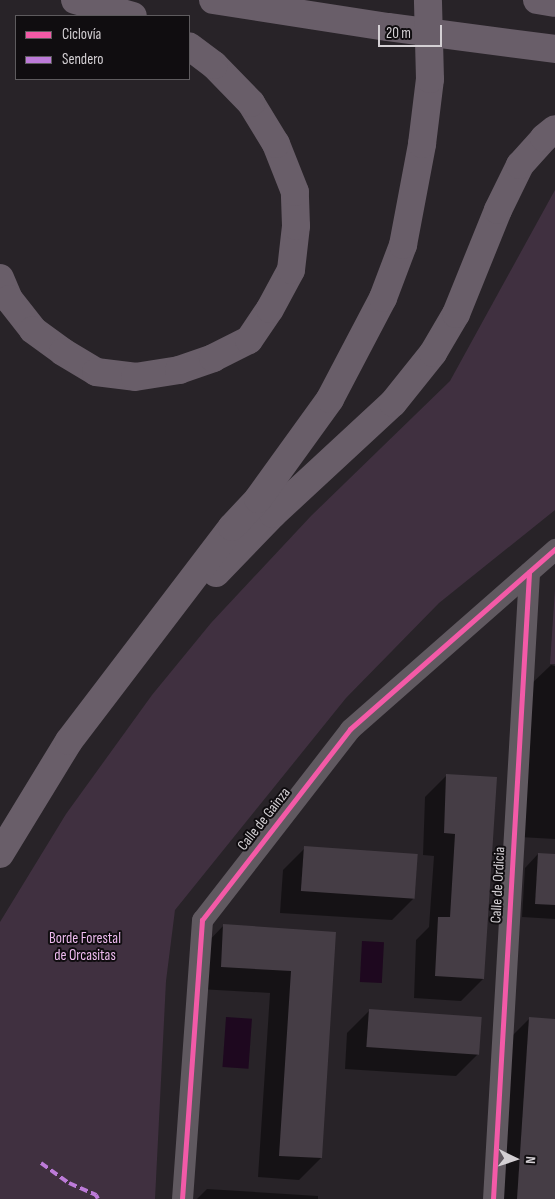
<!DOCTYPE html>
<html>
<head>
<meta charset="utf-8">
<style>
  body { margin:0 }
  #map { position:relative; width:555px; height:1199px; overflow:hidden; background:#282328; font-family:"Sofia Sans Condensed",sans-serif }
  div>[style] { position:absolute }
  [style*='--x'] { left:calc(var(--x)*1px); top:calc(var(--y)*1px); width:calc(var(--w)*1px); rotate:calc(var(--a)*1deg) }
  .green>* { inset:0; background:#403040 }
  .water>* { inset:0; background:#1e081f; transform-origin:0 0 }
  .shadow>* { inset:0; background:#0007 }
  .building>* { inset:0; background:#453d45; transform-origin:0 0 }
  .minor>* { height:21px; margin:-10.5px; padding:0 10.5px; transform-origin:10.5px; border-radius:10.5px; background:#605960 }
  .motorway>* { height:28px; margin:-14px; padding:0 14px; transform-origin:14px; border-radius:14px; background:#695e69 }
  .motorway-bridge>* { height:28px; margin:-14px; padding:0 14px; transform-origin:14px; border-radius:14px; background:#695e69 }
  .quiet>* { height:4px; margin-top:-2px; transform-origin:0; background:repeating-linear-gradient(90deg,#bd7bd9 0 8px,transparent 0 12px) }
  .cycleway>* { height:5px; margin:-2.5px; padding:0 2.5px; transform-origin:2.5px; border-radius:2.5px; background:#f35aa7 }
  span { translate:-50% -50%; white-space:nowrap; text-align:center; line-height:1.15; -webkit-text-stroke:4px #100d10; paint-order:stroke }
  .street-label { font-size:15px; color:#d4d0d4 }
  .park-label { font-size:15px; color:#edbaee }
  .legend { position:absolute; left:15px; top:15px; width:175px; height:65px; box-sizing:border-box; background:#100d10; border:1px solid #5e5b5e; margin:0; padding:6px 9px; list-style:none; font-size:15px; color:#d4d0d4 }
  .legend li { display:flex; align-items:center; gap:10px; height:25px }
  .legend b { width:25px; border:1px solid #5e5b5e }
  .north { position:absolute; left:490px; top:1134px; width:50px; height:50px; -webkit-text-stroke:4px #100d10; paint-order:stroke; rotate:94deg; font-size:14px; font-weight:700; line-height:20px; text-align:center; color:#d4d0d4 }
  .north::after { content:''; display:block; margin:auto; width:18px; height:22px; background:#d4d0d4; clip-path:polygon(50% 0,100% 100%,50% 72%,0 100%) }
  .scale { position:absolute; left:378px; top:25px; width:64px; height:22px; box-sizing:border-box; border:2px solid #d4d0d4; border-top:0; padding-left:6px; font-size:15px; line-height:18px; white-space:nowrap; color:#d4d0d4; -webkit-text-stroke:4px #100d10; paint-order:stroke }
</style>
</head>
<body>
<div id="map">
  <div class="green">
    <div style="clip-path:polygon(555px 190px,555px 510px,439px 603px,346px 698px,175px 910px,166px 981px,155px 1199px,0 1199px,0 922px,66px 814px,152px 695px,211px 623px,311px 516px,450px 381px)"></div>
    <div style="clip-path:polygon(555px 589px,555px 664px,550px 664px)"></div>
  </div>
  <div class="water">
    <div style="left:362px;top:941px;width:22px;height:41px;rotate:3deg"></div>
    <div style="left:226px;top:1017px;width:26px;height:50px;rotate:4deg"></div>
  </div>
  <div class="shadow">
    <div style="clip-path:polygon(551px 665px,555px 666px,555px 839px,519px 837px,528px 687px)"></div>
    <div style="clip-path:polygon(447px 775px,483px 979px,461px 1001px,414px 998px,416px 940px,429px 927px,434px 856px,423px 855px,425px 797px)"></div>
    <div style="clip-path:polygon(305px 848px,414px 898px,392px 920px,280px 913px,283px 870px)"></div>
    <div style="clip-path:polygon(538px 854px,555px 856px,555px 919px,522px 917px,525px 868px)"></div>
    <div style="clip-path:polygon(224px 925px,335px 933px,321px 1158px,299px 1180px,258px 1177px,270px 993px,199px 989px,202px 948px)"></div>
    <div style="clip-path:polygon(369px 1011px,478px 1054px,456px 1076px,345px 1069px,347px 1033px)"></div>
    <div style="clip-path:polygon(529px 1019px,555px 1020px,555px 1199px,501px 1199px,512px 1036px)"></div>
    <div style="clip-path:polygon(207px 1189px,318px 1196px,318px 1199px,197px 1199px)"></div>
  </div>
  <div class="building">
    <div style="clip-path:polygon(446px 774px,497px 777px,484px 979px,435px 976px,438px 917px,450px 917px,455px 834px,444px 833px)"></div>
    <div style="left:304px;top:846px;width:114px;height:45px;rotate:4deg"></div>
    <div style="clip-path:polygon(538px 853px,555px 854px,555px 905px,535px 904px)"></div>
    <div style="clip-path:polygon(223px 924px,336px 932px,322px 1158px,279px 1156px,291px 971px,221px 967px)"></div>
    <div style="left:369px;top:1009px;width:113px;height:38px;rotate:4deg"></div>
    <div style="clip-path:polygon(529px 1017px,555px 1019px,555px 1199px,517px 1199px)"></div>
  </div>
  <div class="minor">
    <div style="--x:182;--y:1199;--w:280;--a:-85.9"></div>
    <div style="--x:202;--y:920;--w:242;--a:-52.2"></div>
    <div style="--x:350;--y:729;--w:273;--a:-41.3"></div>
    <div style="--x:493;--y:1199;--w:628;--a:-86.71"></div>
  </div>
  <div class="motorway">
    <div style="--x:75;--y:0;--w:60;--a:15.4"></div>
    <div style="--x:213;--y:0;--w:177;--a:8.8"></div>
    <div style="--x:388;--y:27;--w:168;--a:7.5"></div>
    <div style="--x:537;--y:0;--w:18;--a:9"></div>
    <div style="--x:0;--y:278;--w:23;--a:67"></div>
    <div style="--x:9;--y:299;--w:39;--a:52"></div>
    <div style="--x:33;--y:330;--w:37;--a:36"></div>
    <div style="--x:63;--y:352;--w:39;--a:31"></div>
    <div style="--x:96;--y:372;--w:39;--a:7"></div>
    <div style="--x:135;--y:377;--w:45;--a:-9"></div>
    <div style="--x:179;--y:370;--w:36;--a:-19"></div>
    <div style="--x:213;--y:358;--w:40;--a:-26.6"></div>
    <div style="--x:249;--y:340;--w:37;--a:-56"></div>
    <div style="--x:270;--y:309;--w:44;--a:-61.7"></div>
    <div style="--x:291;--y:270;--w:44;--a:-83.5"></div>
    <div style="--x:296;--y:226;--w:34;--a:-92"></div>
    <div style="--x:295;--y:192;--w:52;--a:-111.6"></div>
    <div style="--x:276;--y:144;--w:48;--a:-121.4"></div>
    <div style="--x:251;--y:103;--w:53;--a:-134.2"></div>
    <div style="--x:214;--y:65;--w:31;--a:-143"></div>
    <div style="--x:216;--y:573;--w:82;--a:-46"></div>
    <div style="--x:273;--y:514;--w:163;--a:-42.8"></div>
    <div style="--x:393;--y:403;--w:64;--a:-51.3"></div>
    <div style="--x:433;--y:353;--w:45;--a:-59.5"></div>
    <div style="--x:456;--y:314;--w:112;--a:-68"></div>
    <div style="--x:498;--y:210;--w:50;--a:-63.9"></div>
    <div style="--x:520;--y:165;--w:36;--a:-48"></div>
    <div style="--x:544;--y:138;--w:14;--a:-39"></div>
    <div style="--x:0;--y:854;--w:132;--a:-58.6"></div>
    <div style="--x:69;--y:741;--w:269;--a:-52.7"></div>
    <div style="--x:232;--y:527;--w:38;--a:-47"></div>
    <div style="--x:258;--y:499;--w:123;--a:-54.2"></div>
    <div style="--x:330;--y:399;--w:114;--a:-62.3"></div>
    <div style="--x:383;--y:298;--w:57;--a:-69.3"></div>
    <div style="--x:403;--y:245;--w:103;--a:-79.3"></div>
  </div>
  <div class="motorway-bridge">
    <div style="--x:422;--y:144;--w:65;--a:-83"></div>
    <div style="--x:430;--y:79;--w:79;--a:-91.5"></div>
  </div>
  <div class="quiet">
    <div style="--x:41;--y:1163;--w:34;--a:36"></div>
    <div style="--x:69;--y:1183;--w:30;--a:24"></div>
    <div style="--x:96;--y:1195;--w:4;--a:63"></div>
  </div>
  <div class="cycleway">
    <div style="--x:182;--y:1199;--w:280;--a:-85.9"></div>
    <div style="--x:202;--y:920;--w:242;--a:-52.2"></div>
    <div style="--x:350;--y:729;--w:273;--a:-41.3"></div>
    <div style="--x:493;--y:1199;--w:628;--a:-86.71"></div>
  </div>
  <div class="street-label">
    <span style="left:264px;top:819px;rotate:-52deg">Calle de Gainza</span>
    <span style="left:498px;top:885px;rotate:-87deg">Calle de Ordicia</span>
  </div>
  <div class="park-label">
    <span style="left:85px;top:947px">Borde Forestal<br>de Orcasitas</span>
  </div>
  <ul class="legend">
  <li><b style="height:6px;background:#f35aa7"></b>Ciclovía</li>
  <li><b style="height:6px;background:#bd7bd9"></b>Sendero</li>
  </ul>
  <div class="north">N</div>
  <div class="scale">20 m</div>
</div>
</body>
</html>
